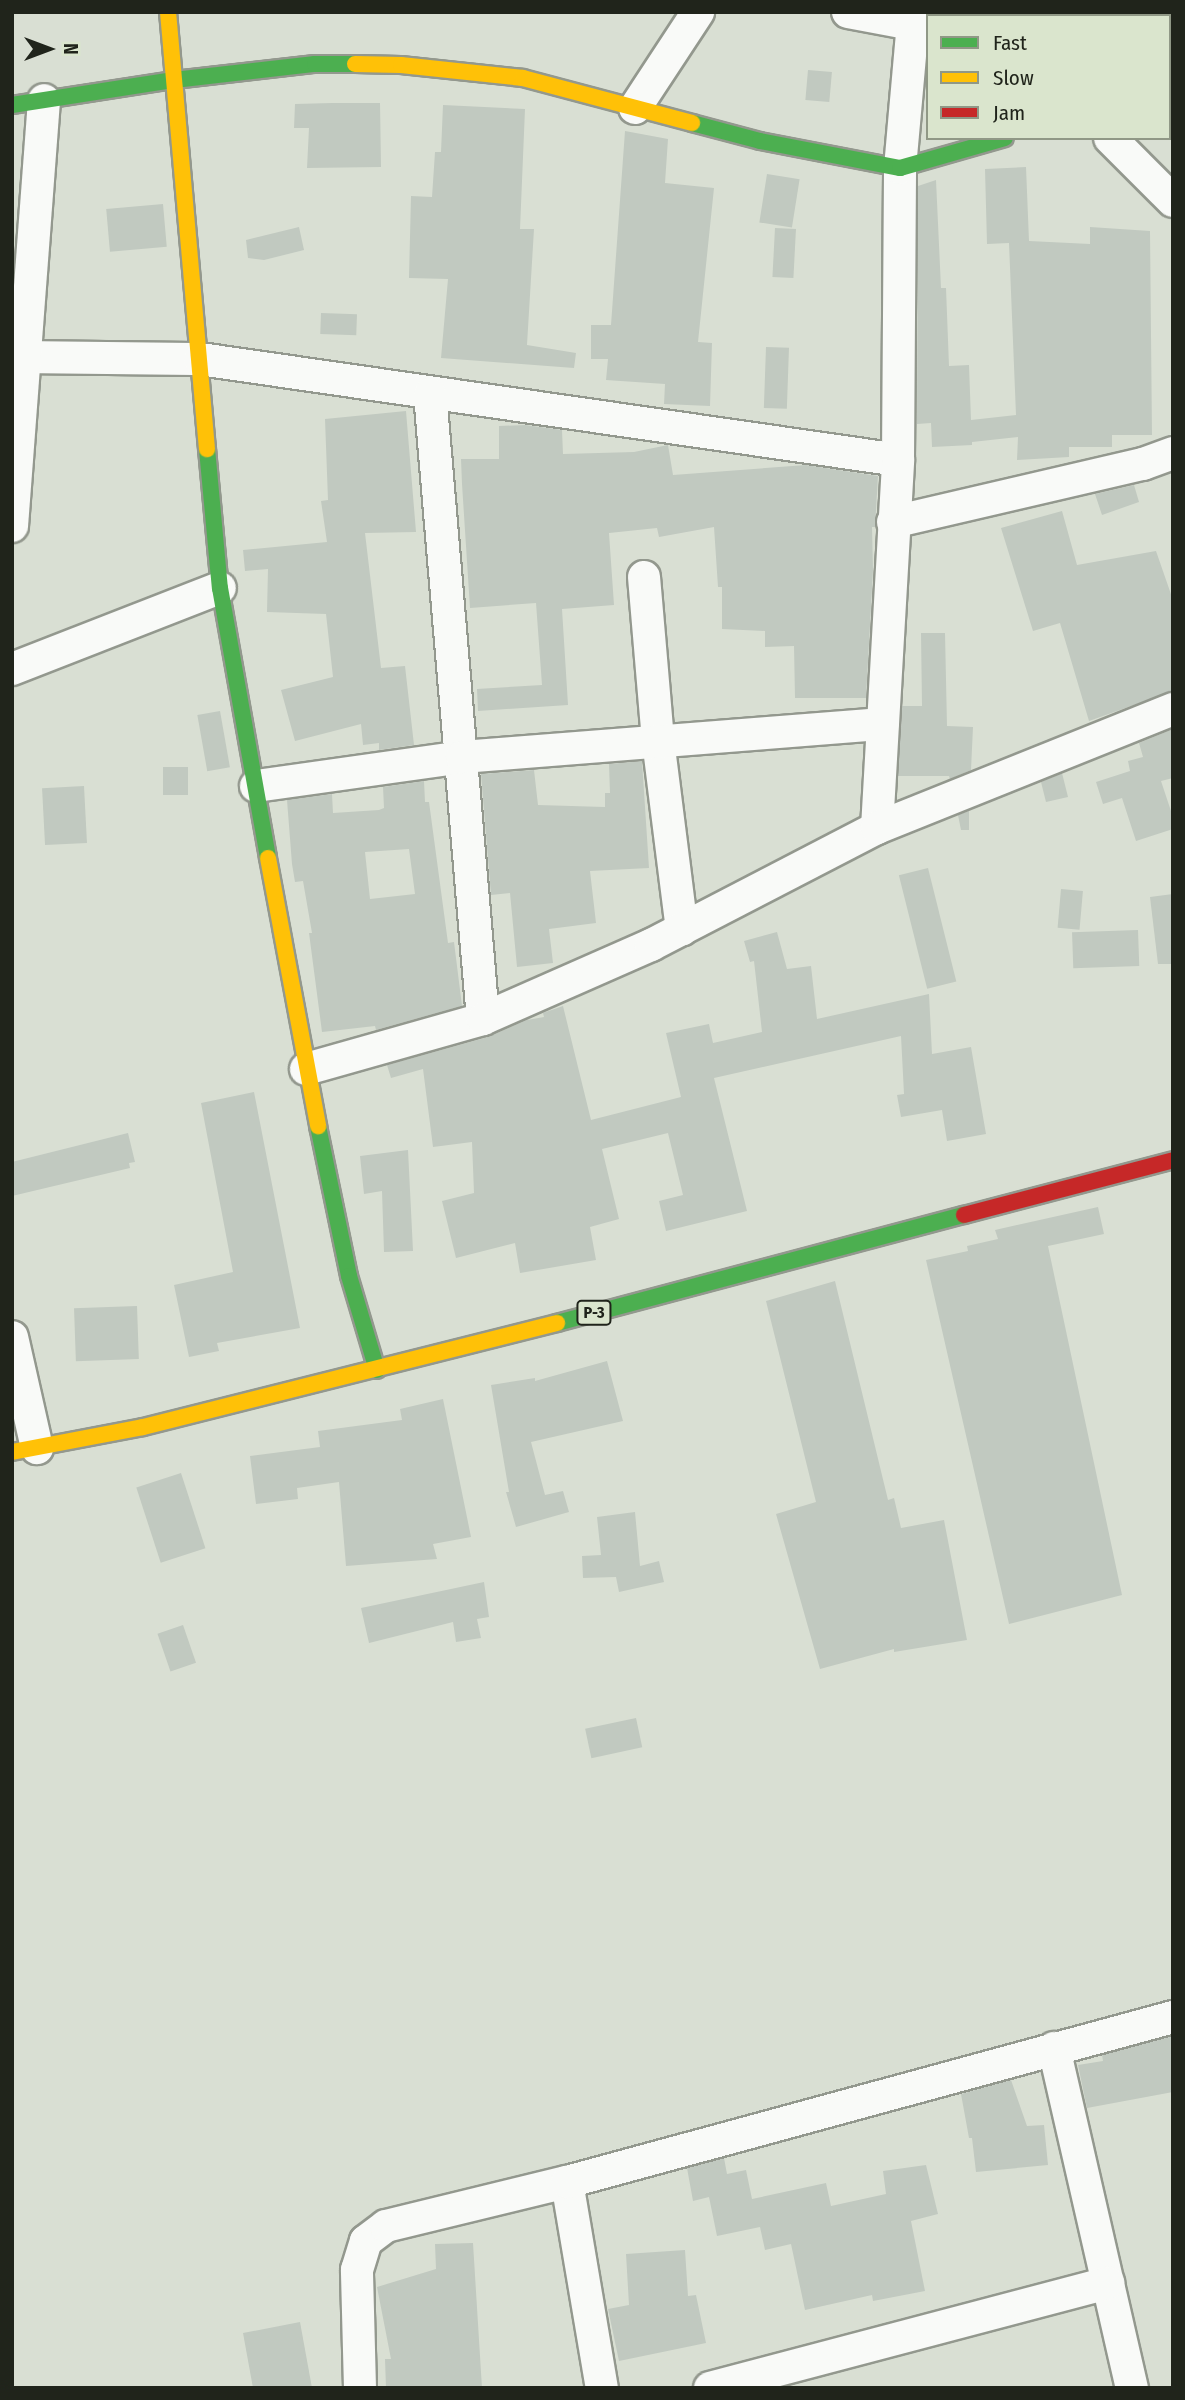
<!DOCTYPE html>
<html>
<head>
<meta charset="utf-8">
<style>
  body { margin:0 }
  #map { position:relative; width:1185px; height:2400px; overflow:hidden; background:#d9dfd3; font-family:"Fira Sans Condensed",sans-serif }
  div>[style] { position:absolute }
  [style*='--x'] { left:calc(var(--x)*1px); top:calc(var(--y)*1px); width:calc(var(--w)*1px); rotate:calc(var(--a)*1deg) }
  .building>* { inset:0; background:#c1c9c0; transform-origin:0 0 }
  .roads { filter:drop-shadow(2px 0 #93988e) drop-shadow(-2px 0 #93988e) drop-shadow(0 2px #93988e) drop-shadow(0 -2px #93988e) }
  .street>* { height:32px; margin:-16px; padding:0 16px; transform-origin:16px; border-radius:16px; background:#f9faf8 }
  .fast>* { height:16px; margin:-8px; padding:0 8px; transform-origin:8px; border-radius:8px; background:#4caf50 }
  .slow>* { height:16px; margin:-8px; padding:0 8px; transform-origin:8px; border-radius:8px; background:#ffc107 }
  .jam>* { height:16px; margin:-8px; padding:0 8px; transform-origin:8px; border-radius:8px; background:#c62828 }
  span { translate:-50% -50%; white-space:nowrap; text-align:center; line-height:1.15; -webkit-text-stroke:7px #dae5cd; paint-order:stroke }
  .shield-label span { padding:2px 5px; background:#dae5cd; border:2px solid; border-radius:5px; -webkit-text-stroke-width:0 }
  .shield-label { font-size:16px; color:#20241b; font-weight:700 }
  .frame { position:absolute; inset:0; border:14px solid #20241b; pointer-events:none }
  .legend { position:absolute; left:926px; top:14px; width:245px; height:126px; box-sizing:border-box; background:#dae5cd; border:2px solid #909886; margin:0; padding:9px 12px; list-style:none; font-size:21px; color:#20241b }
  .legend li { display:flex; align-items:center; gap:14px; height:35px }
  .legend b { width:35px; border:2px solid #909886 }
  .north { position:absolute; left:14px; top:14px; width:70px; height:70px; -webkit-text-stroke:5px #dae5cd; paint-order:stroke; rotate:90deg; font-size:19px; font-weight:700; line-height:28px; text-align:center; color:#20241b }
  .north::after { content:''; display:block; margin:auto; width:24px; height:32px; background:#20241b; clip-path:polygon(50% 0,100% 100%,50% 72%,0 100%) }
</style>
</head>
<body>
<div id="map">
  <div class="building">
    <div style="left:808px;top:70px;width:24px;height:30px;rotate:5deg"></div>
    <div style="clip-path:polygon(332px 103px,380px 103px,381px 167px,307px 168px,309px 128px,294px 128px,295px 104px)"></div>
    <div style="clip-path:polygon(443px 105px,525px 109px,520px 229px,534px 229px,527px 345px,576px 353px,574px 368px,441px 358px,448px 279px,409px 278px,411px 196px,432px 197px,435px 152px,441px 152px)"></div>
    <div style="clip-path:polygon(625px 131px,668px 139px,665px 183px,714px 188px,698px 342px,712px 343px,710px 406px,664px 404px,665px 384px,606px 380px,608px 359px,591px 359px,591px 325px,611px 325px)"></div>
    <div style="clip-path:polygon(1026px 167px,1029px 241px,1090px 244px,1090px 227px,1150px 231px,1152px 435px,1112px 435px,1112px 447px,1069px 447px,1069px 457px,1017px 460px,1018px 437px,972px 442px,972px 445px,932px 447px,931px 423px,917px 424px,918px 186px,936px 180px,941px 288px,946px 288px,949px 366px,969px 365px,971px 420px,1016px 415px,1009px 243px,987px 244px,985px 169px)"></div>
    <div style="left:767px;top:174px;width:33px;height:49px;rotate:9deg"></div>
    <div style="left:163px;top:204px;width:43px;height:57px;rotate:85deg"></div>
    <div style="clip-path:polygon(299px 227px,304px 250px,264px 260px,248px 258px,246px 240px)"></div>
    <div style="left:775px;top:228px;width:21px;height:49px;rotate:3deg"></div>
    <div style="left:321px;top:313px;width:36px;height:21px;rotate:2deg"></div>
    <div style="left:766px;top:347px;width:23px;height:61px;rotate:2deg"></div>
    <div style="clip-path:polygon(406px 411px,416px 532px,365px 533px,381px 668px,405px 666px,414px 745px,379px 750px,379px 743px,363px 745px,361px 724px,295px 741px,281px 690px,333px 677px,326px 614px,267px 612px,268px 569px,245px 571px,243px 550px,327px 542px,321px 501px,328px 500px,325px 419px)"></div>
    <div style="clip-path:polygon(525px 425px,562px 430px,563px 454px,634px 452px,668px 445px,673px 475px,806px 465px,878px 476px,875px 527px,872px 527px,873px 570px,866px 698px,795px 698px,794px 646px,765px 647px,765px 631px,722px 629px,722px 587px,718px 587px,714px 527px,659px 537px,657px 528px,609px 533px,614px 605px,562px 609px,568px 705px,478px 711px,477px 689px,542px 685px,536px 603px,470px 608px,462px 484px,461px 459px,499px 459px,499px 426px)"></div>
    <div style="clip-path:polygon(1134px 485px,1139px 502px,1102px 515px,1095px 494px)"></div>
    <div style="clip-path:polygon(1062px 511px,1077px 565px,1156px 551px,1173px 600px,1173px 691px,1089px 721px,1060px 623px,1033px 631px,1001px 528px)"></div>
    <div style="clip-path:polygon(921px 633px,945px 633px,947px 726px,973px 727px,971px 770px,950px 779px,949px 776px,898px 776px,902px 706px,922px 706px)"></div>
    <div style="left:220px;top:711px;width:57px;height:23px;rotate:80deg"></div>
    <div style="clip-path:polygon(1173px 729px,1173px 778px,1161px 781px,1173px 817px,1173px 829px,1136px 841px,1122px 798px,1103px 804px,1096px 782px,1130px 771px,1128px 761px,1143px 757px,1139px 743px)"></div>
    <div style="clip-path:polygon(642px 761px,649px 868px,590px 871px,596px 923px,549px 929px,553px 963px,517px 967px,510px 893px,491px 895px,481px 774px,534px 770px,538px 805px,605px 807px,605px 793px,610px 793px,609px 764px)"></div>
    <div style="left:163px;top:767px;width:25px;height:28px"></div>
    <div style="clip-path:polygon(1062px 773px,1068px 797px,1046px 802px,1041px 782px)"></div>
    <div style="clip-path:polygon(evenodd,424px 781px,425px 802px,429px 802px,448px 943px,454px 942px,462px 1006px,376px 1030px,375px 1026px,322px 1032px,309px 933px,312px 933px,303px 881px,295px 882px,292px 864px,287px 800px,332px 794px,333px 813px,379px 810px,384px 808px,383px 787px,424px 781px,409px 849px,415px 894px,370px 899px,365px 852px,409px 849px)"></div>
    <div style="left:84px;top:786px;width:57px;height:42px;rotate:87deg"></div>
    <div style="clip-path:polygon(969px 811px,969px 830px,961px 830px,958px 815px)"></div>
    <div style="left:928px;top:868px;width:117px;height:30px;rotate:76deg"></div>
    <div style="left:1061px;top:889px;width:22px;height:39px;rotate:5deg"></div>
    <div style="clip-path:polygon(1173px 894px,1173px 964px,1158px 964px,1150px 897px)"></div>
    <div style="left:1138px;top:930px;width:36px;height:66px;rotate:88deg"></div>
    <div style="clip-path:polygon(777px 932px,787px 969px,811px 966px,817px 1019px,929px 994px,932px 1054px,971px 1047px,986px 1134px,947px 1141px,942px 1110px,901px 1117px,897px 1095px,904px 1094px,901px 1036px,714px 1078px,747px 1211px,666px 1231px,659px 1201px,683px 1195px,668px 1133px,602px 1149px,619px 1219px,590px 1227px,596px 1260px,520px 1273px,515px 1243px,456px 1258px,442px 1201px,474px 1193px,472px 1142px,433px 1147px,423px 1069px,391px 1078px,387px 1065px,488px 1037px,527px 1020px,544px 1017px,543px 1013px,563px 1006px,591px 1120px,681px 1097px,666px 1033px,709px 1024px,713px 1043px,762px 1032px,754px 961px,750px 962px,744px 941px)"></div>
    <div style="clip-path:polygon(254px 1092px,300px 1328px,217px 1343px,219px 1351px,189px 1357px,174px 1285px,233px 1272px,201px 1103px)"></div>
    <div style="clip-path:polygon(128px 1133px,135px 1162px,129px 1163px,130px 1168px,12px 1196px,12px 1162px)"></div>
    <div style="clip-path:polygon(408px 1150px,413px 1251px,384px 1252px,382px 1191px,364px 1194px,360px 1156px)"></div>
    <div style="clip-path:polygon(1098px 1207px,1104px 1234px,1048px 1246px,1122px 1595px,1009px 1624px,926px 1260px,968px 1251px,967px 1246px,998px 1239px,995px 1230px)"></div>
    <div style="clip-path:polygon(835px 1281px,888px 1500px,894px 1498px,901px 1528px,944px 1520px,967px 1640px,894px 1652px,894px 1649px,820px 1669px,776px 1514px,816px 1502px,766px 1301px)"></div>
    <div style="left:137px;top:1306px;width:53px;height:63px;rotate:88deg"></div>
    <div style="clip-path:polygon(607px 1361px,623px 1421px,531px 1442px,545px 1495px,563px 1491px,569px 1512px,516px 1527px,506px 1492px,509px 1492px,491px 1385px,535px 1378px,535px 1381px)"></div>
    <div style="clip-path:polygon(443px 1399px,471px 1537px,433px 1544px,437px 1559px,346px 1566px,339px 1482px,297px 1488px,298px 1499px,256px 1504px,250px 1456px,320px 1447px,318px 1431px,402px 1420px,400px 1409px)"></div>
    <div style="left:181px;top:1473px;width:79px;height:47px;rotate:72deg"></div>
    <div style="clip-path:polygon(635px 1512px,640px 1566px,659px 1561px,664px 1582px,619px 1592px,616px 1577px,583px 1578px,582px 1556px,601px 1555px,597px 1517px)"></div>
    <div style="clip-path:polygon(484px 1582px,489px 1617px,477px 1619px,481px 1638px,456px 1642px,453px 1622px,369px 1643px,361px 1608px)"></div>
    <div style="left:183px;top:1625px;width:40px;height:27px;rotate:71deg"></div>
    <div style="left:636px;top:1718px;width:30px;height:52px;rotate:78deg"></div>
    <div style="clip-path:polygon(1173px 2036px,1173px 2092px,1087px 2108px,1078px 2065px,1103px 2061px,1102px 2055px)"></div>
    <div style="clip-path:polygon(1011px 2080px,1027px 2126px,1044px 2125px,1048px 2165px,976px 2172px,972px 2138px,969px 2138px,961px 2094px)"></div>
    <div style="clip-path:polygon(724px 2158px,727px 2174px,746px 2170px,752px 2199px,826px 2183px,831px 2206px,886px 2194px,883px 2171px,926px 2165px,938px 2214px,911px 2221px,925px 2291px,873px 2301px,872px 2295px,805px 2310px,791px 2244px,765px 2250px,760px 2227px,717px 2236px,709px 2197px,693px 2201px,687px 2168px)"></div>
    <div style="clip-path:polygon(473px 2243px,482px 2388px,386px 2388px,385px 2359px,391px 2359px,377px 2287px,436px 2269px,435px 2244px)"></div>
    <div style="clip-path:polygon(685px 2250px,688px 2296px,696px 2295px,706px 2343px,619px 2361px,608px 2309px,629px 2305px,626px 2254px)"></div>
    <div style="clip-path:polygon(300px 2322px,312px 2388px,253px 2388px,243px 2333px)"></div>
  </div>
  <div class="roads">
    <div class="street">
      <div style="--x:848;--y:12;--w:65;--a:10.6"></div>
      <div style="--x:1113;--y:16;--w:4;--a:-76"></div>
      <div style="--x:1169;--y:29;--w:4;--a:14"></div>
      <div style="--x:635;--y:108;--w:115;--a:-56.7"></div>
      <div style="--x:1110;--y:138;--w:89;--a:45"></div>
      <div style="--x:12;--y:357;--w:188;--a:0.6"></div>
      <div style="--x:200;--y:359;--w:705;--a:8.23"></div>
      <div style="--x:430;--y:394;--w:627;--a:85.15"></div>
      <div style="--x:893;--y:522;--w:257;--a:-13.1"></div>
      <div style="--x:1143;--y:464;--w:32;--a:-20"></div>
      <div style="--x:12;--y:526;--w:427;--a:-85.7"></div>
      <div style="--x:644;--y:577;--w:164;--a:85.1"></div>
      <div style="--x:658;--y:740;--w:191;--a:82.8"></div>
      <div style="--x:12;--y:669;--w:223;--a:-21.3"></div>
      <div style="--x:256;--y:786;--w:208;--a:-8"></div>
      <div style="--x:462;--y:757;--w:422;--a:-4.5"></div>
      <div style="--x:877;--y:828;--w:369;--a:-86.7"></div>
      <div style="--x:898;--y:460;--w:292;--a:-89.6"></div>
      <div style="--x:900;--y:168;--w:157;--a:-84.9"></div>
      <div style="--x:306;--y:1069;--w:184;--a:-15.8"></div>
      <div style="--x:483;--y:1019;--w:184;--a:-23.8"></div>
      <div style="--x:651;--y:945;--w:254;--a:-27.4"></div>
      <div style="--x:877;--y:828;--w:319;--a:-21.9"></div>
      <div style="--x:12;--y:1337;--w:114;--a:77.3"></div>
      <div style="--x:1054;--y:2048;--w:349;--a:77.1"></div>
      <div style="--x:567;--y:2182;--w:209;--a:80.4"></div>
      <div style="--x:360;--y:2388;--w:118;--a:-91.5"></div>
      <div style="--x:357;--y:2270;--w:30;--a:-73"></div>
      <div style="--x:366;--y:2241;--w:25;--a:-37"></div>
      <div style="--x:386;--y:2226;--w:186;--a:-13.7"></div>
      <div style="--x:567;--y:2182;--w:628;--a:-15.23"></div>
      <div style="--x:710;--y:2388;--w:412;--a:-14.8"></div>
    </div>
    <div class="fast">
      <div style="--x:12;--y:105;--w:164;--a:-8.8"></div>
      <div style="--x:174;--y:80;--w:142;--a:-6.5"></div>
      <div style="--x:315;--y:64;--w:40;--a:0"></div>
      <div style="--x:692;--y:123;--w:70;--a:14.8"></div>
      <div style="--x:760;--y:141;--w:143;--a:10.9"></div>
      <div style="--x:900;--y:168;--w:109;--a:-15.9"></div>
      <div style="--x:207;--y:449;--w:140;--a:84.7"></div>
      <div style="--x:220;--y:588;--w:274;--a:79.9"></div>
      <div style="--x:318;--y:1126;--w:153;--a:78.3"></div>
      <div style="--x:349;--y:1276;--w:98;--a:73.4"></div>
      <div style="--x:557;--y:1323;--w:421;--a:-14.9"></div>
    </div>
    <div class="slow">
      <div style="--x:168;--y:12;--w:439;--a:84.9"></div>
      <div style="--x:355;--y:64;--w:46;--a:1.2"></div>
      <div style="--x:401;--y:65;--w:123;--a:6.1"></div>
      <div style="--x:523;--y:78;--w:175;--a:14.9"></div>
      <div style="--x:268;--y:858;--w:273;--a:79.4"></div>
      <div style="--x:12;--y:1452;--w:133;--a:-10.8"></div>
      <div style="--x:143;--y:1427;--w:427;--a:-14.1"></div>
    </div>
    <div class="jam">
      <div style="--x:964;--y:1215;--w:216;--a:-14.7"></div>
    </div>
  </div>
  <div class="shield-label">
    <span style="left:594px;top:1313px">P-3</span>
  </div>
  <div class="frame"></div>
  <ul class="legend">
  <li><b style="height:9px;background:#4caf50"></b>Fast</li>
  <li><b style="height:9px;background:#ffc107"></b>Slow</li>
  <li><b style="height:9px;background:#c62828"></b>Jam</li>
  </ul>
  <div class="north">N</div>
</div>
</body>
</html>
